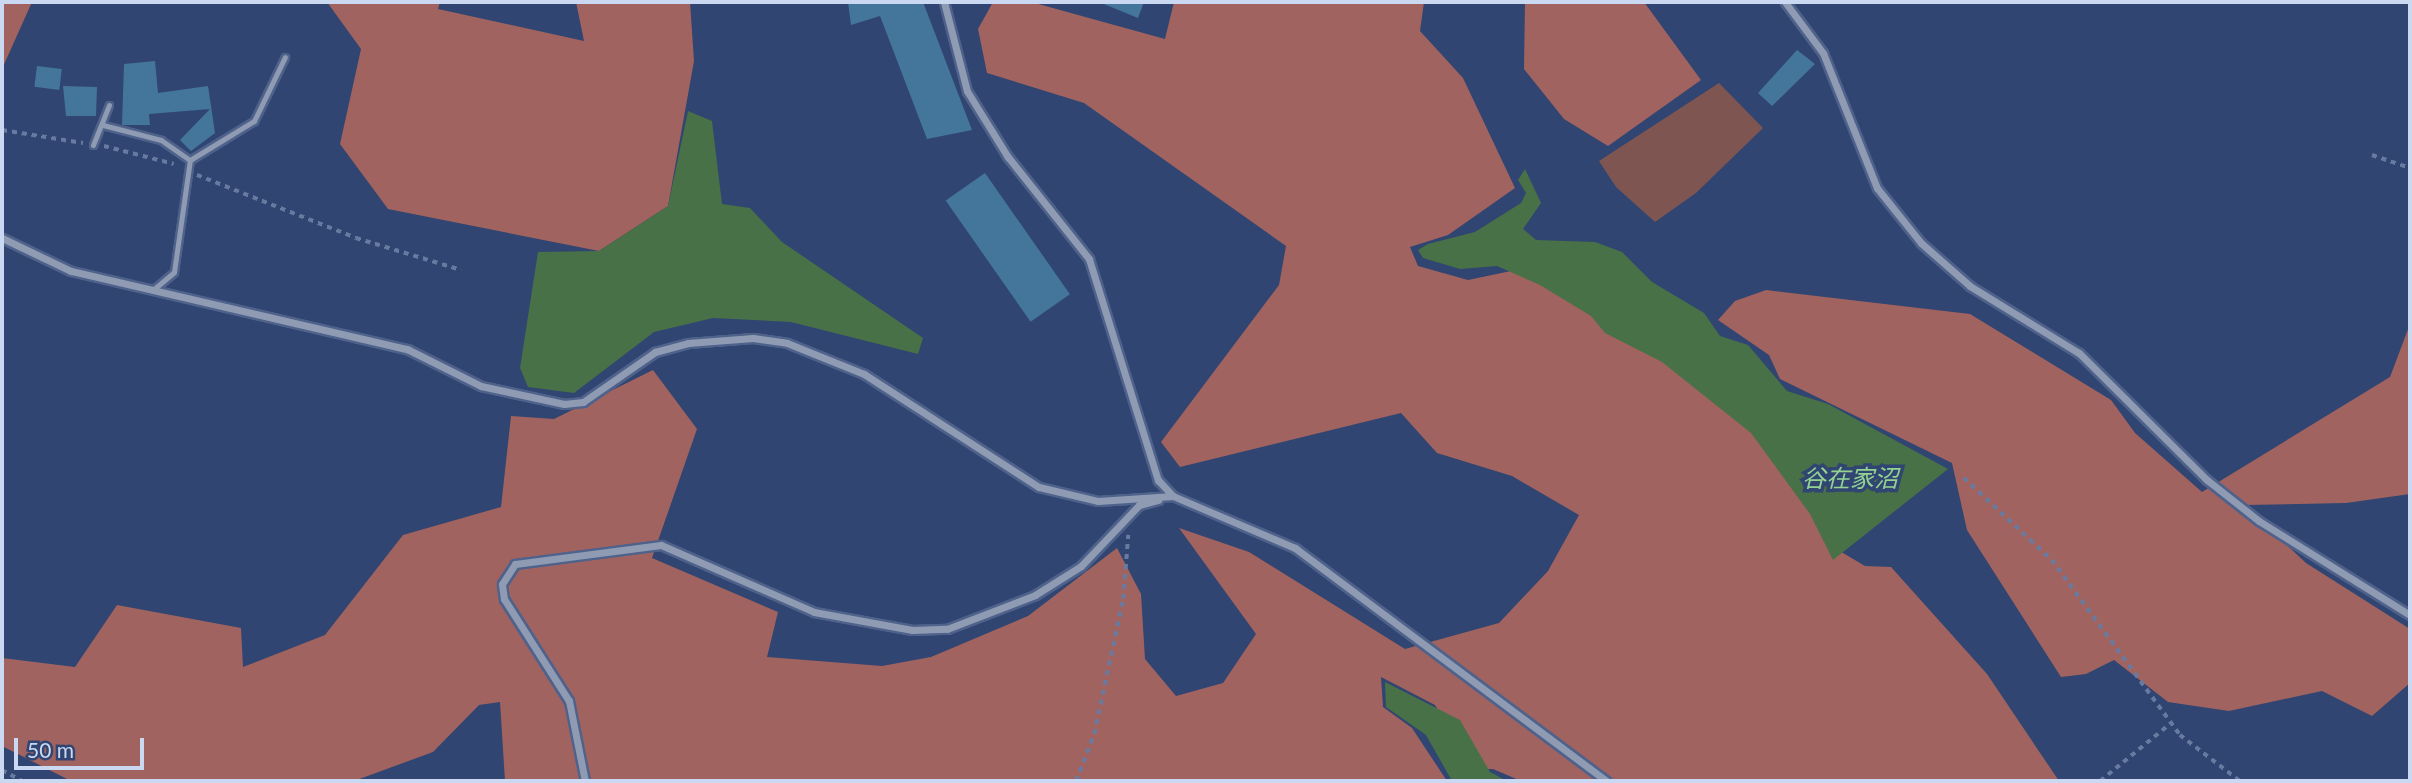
<!DOCTYPE html>
<html>
<head>
<meta charset="utf-8">
<style>
  body { margin:0 }
  #map { position:relative; width:2412px; height:783px; overflow:hidden; background:#304571; font-family:Lato,"Noto Sans JP",sans-serif }
  div>[style] { position:absolute }
  [style*='--x'] { left:calc(var(--x)*1px); top:calc(var(--y)*1px); width:calc(var(--w)*1px); rotate:calc(var(--a)*1deg) }
  .green>* { inset:0; background:#7f5552 }
  .forest>* { inset:0; background:#a1635f }
  .water>* { inset:0; background:#487147 }
  .building>* { inset:0; background:#44769c; transform-origin:0 0 }
  .path>* { height:3.5px; margin-top:-1.75px; transform-origin:0; background:repeating-linear-gradient(90deg,#687aa0 0 5px,transparent 0 10px) }
  .roads { filter:drop-shadow(2px 0 #4f628b) drop-shadow(-2px 0 #4f628b) drop-shadow(0 2px #4f628b) drop-shadow(0 -2px #4f628b) }
  .lane>* { height:5px; margin:-2.5px; padding:0 2.5px; transform-origin:2.5px; border-radius:2.5px; background:#8f9bb2 }
  .street>* { height:7px; margin:-3.5px; padding:0 3.5px; transform-origin:3.5px; border-radius:3.5px; background:#8f9bb2 }
  span { translate:-50% -50%; white-space:nowrap; text-align:center; line-height:1.15; -webkit-text-stroke:7px #304571; paint-order:stroke }
  .water-label { font-size:24px; color:#93d291; font-style:italic }
  .frame { position:absolute; inset:0; border:4px solid #cad8f2; pointer-events:none }
  .scale { position:absolute; left:14px; top:738px; width:130px; height:32px; box-sizing:border-box; border:4px solid #cad8f2; border-top:0; padding-left:9px; font-size:21px; line-height:24px; white-space:nowrap; color:#cad8f2; -webkit-text-stroke:5px #304571; paint-order:stroke }
</style>
</head>
<body>
<div id="map">
  <div class="green">
    <div style="clip-path:polygon(1719px 83px,1763px 128px,1696px 193px,1655px 222px,1616px 187px,1599px 161px)"></div>
  </div>
  <div class="forest">
    <div style="clip-path:polygon(2px 2px,32px 2px,2px 69px)"></div>
    <div style="clip-path:polygon(327px 2px,440px 2px,438px 9px,584px 41px,576px 2px,690px 2px,694px 61px,668px 206px,599px 251px,388px 209px,340px 144px,361px 49px)"></div>
    <div style="clip-path:polygon(993px 2px,1031px 2px,1165px 39px,1174px 2px,1424px 2px,1420px 31px,1463px 78px,1515px 188px,1448px 235px,1410px 247px,1418px 266px,1468px 280px,1511px 271px,1548px 283px,1763px 425px,1833px 547px,1865px 566px,1891px 567px,1987px 674px,2059px 781px,1521px 781px,1493px 769px,1471px 769px,1435px 705px,1381px 677px,1383px 707px,1412px 728px,1447px 781px,505px 781px,500px 702px,479px 705px,433px 752px,354px 781px,71px 781px,2px 746px,2px 658px,75px 667px,117px 605px,241px 628px,243px 667px,325px 635px,403px 535px,501px 507px,511px 416px,554px 419px,653px 370px,697px 429px,652px 558px,778px 612px,767px 657px,882px 666px,931px 657px,1028px 616px,1117px 548px,1141px 594px,1145px 659px,1176px 696px,1223px 683px,1256px 634px,1179px 528px,1249px 552px,1405px 649px,1499px 623px,1548px 571px,1579px 515px,1512px 476px,1437px 453px,1401px 413px,1180px 467px,1161px 442px,1279px 285px,1286px 246px,1084px 103px,987px 73px,978px 29px)"></div>
    <div style="clip-path:polygon(1525px 2px,1644px 2px,1701px 80px,1608px 146px,1564px 119px,1524px 69px)"></div>
    <div style="clip-path:polygon(1766px 290px,1970px 314px,2111px 400px,2135px 433px,2202px 492px,2390px 377px,2410px 324px,2410px 494px,2346px 503px,2244px 505px,2306px 563px,2410px 629px,2410px 683px,2372px 716px,2322px 691px,2229px 711px,2168px 702px,2114px 660px,2086px 674px,2061px 677px,1967px 530px,1952px 463px,1780px 379px,1769px 355px,1718px 320px,1735px 301px)"></div>
  </div>
  <div class="water">
    <div style="clip-path:polygon(688px 111px,712px 121px,722px 204px,750px 208px,782px 242px,923px 338px,918px 354px,791px 322px,713px 318px,654px 332px,574px 393px,528px 387px,520px 368px,538px 252px,599px 251px,668px 206px)"></div>
    <div style="clip-path:polygon(1525px 169px,1541px 203px,1523px 229px,1536px 240px,1595px 242px,1622px 252px,1652px 282px,1704px 313px,1720px 336px,1748px 345px,1787px 391px,1828px 404px,1948px 469px,1833px 560px,1810px 514px,1751px 433px,1662px 362px,1605px 333px,1591px 316px,1540px 285px,1497px 266px,1460px 269px,1423px 258px,1418px 250px,1428px 244px,1475px 232px,1521px 203px,1526px 193px,1518px 180px)"></div>
    <div style="clip-path:polygon(1385px 682px,1460px 720px,1490px 772px,1507px 781px,1452px 781px,1426px 735px,1386px 707px)"></div>
  </div>
  <div class="building">
    <div style="clip-path:polygon(848px 2px,923px 2px,972px 130px,927px 139px,880px 16px,851px 25px)"></div>
    <div style="clip-path:polygon(1099px 2px,1144px 2px,1138px 18px)"></div>
    <div style="clip-path:polygon(1797px 50px,1815px 64px,1772px 106px,1758px 93px)"></div>
    <div style="clip-path:polygon(155px 61px,158px 93px,208px 86px,215px 133px,191px 151px,180px 140px,210px 109px,149px 114px,150px 125px,122px 125px,124px 64px)"></div>
    <div style="left:37px;top:66px;width:25px;height:21px;rotate:7deg"></div>
    <div style="clip-path:polygon(63px 86px,97px 87px,96px 116px,66px 116px)"></div>
    <div style="left:985px;top:173px;width:148px;height:48px;rotate:55deg"></div>
  </div>
  <div class="path">
    <div style="--x:2;--y:130;--w:82;--a:9.1"></div>
    <div style="--x:104;--y:146;--w:72;--a:14.4"></div>
    <div style="--x:2372;--y:155;--w:40;--a:18.9"></div>
    <div style="--x:197;--y:175;--w:171;--a:21.6"></div>
    <div style="--x:356;--y:238;--w:110;--a:16.9"></div>
    <div style="--x:1964;--y:478;--w:120;--a:43"></div>
    <div style="--x:2052;--y:560;--w:217;--a:53.8"></div>
    <div style="--x:2180;--y:735;--w:76;--a:37.5"></div>
    <div style="--x:2;--y:770;--w:23;--a:29"></div>
    <div style="--x:1076;--y:781;--w:50;--a:-69"></div>
    <div style="--x:1094;--y:734;--w:138;--a:-77.9"></div>
    <div style="--x:1123;--y:599;--w:64;--a:-85.5"></div>
    <div style="--x:2100;--y:781;--w:92;--a:-39.2"></div>
  </div>
  <div class="roads">
    <div class="lane">
      <div style="--x:103;--y:125;--w:60;--a:14.5"></div>
      <div style="--x:161;--y:140;--w:35;--a:35"></div>
      <div style="--x:93;--y:145;--w:43;--a:-68.2"></div>
      <div style="--x:154;--y:289;--w:26;--a:-40"></div>
      <div style="--x:174;--y:272;--w:113;--a:-81.9"></div>
      <div style="--x:190;--y:160;--w:75;--a:-31.4"></div>
      <div style="--x:254;--y:121;--w:71;--a:-64.2"></div>
    </div>
    <div class="street">
      <div style="--x:944;--y:2;--w:92;--a:75.5"></div>
      <div style="--x:967;--y:91;--w:78;--a:58.2"></div>
      <div style="--x:1008;--y:157;--w:130;--a:51.5"></div>
      <div style="--x:1089;--y:259;--w:232;--a:72.7"></div>
      <div style="--x:1158;--y:480;--w:22;--a:47"></div>
      <div style="--x:1173;--y:496;--w:133;--a:23.1"></div>
      <div style="--x:1295;--y:548;--w:389;--a:36.8"></div>
      <div style="--x:1785;--y:2;--w:64;--a:53.3"></div>
      <div style="--x:1823;--y:53;--w:145;--a:68.2"></div>
      <div style="--x:1877;--y:188;--w:70;--a:51.3"></div>
      <div style="--x:1921;--y:243;--w:65;--a:41.3"></div>
      <div style="--x:1970;--y:286;--w:128;--a:31.6"></div>
      <div style="--x:2079;--y:353;--w:180;--a:44.8"></div>
      <div style="--x:2207;--y:480;--w:66;--a:38.3"></div>
      <div style="--x:2259;--y:521;--w:178;--a:31.9"></div>
      <div style="--x:2;--y:238;--w:76;--a:25.6"></div>
      <div style="--x:71;--y:271;--w:345;--a:13.1"></div>
      <div style="--x:407;--y:349;--w:83;--a:26.6"></div>
      <div style="--x:481;--y:386;--w:85;--a:12.2"></div>
      <div style="--x:564;--y:404;--w:19;--a:-6"></div>
      <div style="--x:583;--y:402;--w:88;--a:-34.8"></div>
      <div style="--x:655;--y:352;--w:34;--a:-15"></div>
      <div style="--x:688;--y:343;--w:65;--a:-4.4"></div>
      <div style="--x:753;--y:338;--w:34;--a:8"></div>
      <div style="--x:787;--y:343;--w:83;--a:21.9"></div>
      <div style="--x:864;--y:374;--w:208;--a:32.9"></div>
      <div style="--x:1039;--y:487;--w:61;--a:13.3"></div>
      <div style="--x:1098;--y:501;--w:75;--a:-3.8"></div>
      <div style="--x:585;--y:781;--w:82;--a:-101.3"></div>
      <div style="--x:569;--y:701;--w:121;--a:-122.5"></div>
      <div style="--x:504;--y:599;--w:15;--a:-98"></div>
      <div style="--x:502;--y:584;--w:24;--a:-57"></div>
      <div style="--x:515;--y:564;--w:147;--a:-7.4"></div>
      <div style="--x:661;--y:545;--w:167;--a:23.6"></div>
      <div style="--x:814;--y:612;--w:100;--a:10.4"></div>
      <div style="--x:912;--y:630;--w:35;--a:-2"></div>
      <div style="--x:947;--y:629;--w:94;--a:-21.1"></div>
      <div style="--x:1035;--y:595;--w:54;--a:-32.2"></div>
      <div style="--x:1081;--y:566;--w:84;--a:-46.4"></div>
      <div style="--x:1139;--y:505;--w:20;--a:-15"></div>
    </div>
  </div>
  <div class="water-label">
    <span style="left:1850px;top:478px">谷在家沼</span>
  </div>
  <div class="frame"></div>
  <div class="scale">50 m</div>
</div>
</body>
</html>
